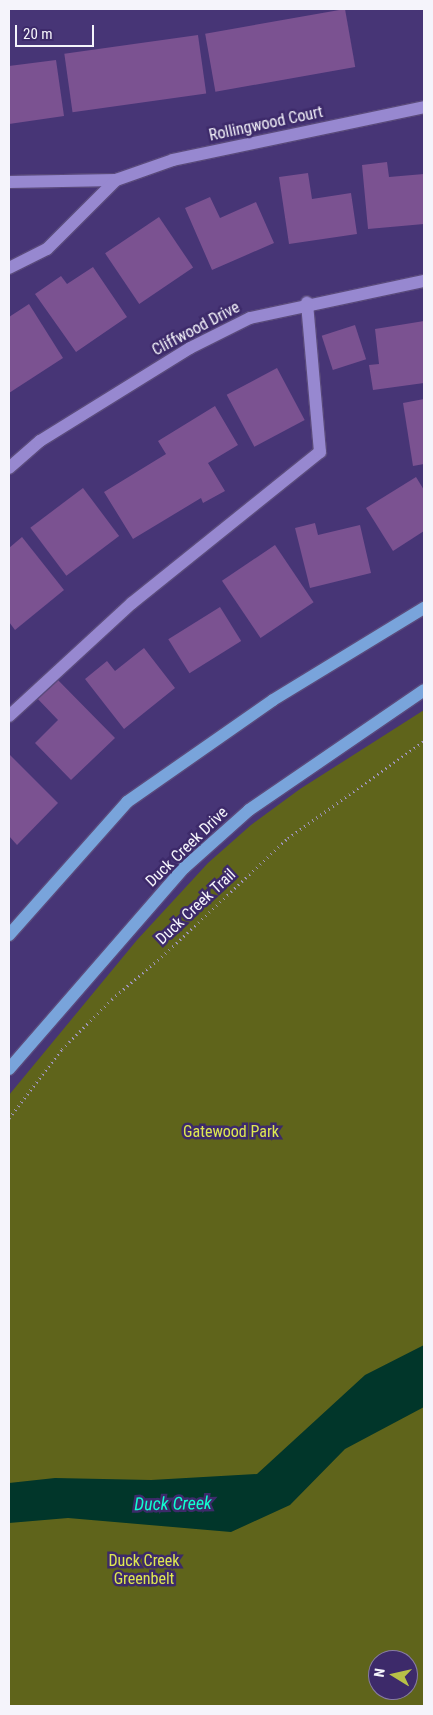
<!DOCTYPE html>
<html>
<head>
<meta charset="utf-8">
<style>
  body { margin:0 }
  #map { position:relative; width:433px; height:1715px; overflow:hidden; background:#473576; font-family:"Roboto Condensed",sans-serif }
  div>[style] { position:absolute }
  [style*='--x'] { left:calc(var(--x)*1px); top:calc(var(--y)*1px); width:calc(var(--w)*1px); rotate:calc(var(--a)*1deg) }
  .green>* { inset:0; background:#5f641b }
  .water>* { inset:0; background:#01362a }
  .building>* { inset:0; background:#7b5291; transform-origin:0 0 }
  .path>* { height:3px; margin-top:-1.5px; transform-origin:0; background:repeating-linear-gradient(90deg,#9f95b9 0 1px,transparent 0 5px) }
  .roads { filter:drop-shadow(1px 0 #5a4a7c) drop-shadow(-1px 0 #5a4a7c) drop-shadow(0 1px #5a4a7c) drop-shadow(0 -1px #5a4a7c) }
  .minor>* { height:12px; margin:-6px; padding:0 6px; transform-origin:6px; border-radius:6px; background:#9788d0 }
  .major>* { height:12px; margin:-6px; padding:0 6px; transform-origin:6px; border-radius:6px; background:#79a4db }
  span { translate:-50% -50%; white-space:nowrap; text-align:center; line-height:1.15; -webkit-text-stroke:5px #3d2a6a; paint-order:stroke }
  .street-label { font-size:16px; color:#f5f4fb }
  .park-label { font-size:16px; color:#dee851 }
  .water-label { font-size:18px; color:#10ffd1; font-style:italic }
  .frame { position:absolute; inset:0; border:10px solid #f5f4fb; pointer-events:none }
  .north { position:absolute; left:368px; top:1650px; width:50px; height:50px; box-sizing:border-box; background:#3d2a6a; border:1px solid #877ba4; border-radius:50%; rotate:279deg; font-size:14px; font-weight:700; line-height:20px; text-align:center; color:#f5f4fb }
  .north::after { content:''; display:block; margin:auto; width:18px; height:22px; background:#b8c147; clip-path:polygon(50% 0,100% 100%,50% 72%,0 100%) }
  .scale { position:absolute; left:15px; top:25px; width:79px; height:22px; box-sizing:border-box; border:2px solid #f5f4fb; border-top:0; padding-left:6px; font-size:15px; line-height:18px; white-space:nowrap; color:#f5f4fb; -webkit-text-stroke:4px #3d2a6a; paint-order:stroke }
</style>
</head>
<body>
<div id="map">
  <div class="green">
    <div style="clip-path:polygon(evenodd,424px 710px,424px 1706px,9px 1706px,9px 1095px,137px 940px,208px 863px,251px 825px,300px 789px,424px 710px,378px 1660px,408px 1660px,408px 1690px,378px 1690px,378px 1660px)"></div>
  </div>
  <div class="water">
    <div style="clip-path:polygon(424px 1345px,424px 1407px,345px 1449px,290px 1505px,231px 1532px,68px 1518px,9px 1523px,9px 1483px,55px 1478px,151px 1480px,257px 1474px,365px 1375px)"></div>
  </div>
  <div class="building">
    <div style="left:345px;top:9px;width:59px;height:142px;rotate:80deg"></div>
    <div style="left:198px;top:35px;width:59px;height:135px;rotate:82deg"></div>
    <div style="clip-path:polygon(56px 60px,64px 116px,9px 124px,9px 66px)"></div>
    <div style="clip-path:polygon(387px 162px,389px 177px,424px 174px,424px 224px,368px 229px,362px 165px)"></div>
    <div style="clip-path:polygon(308px 173px,312px 199px,351px 193px,357px 234px,289px 244px,279px 177px)"></div>
    <div style="clip-path:polygon(210px 197px,220px 218px,256px 202px,274px 243px,212px 270px,185px 208px)"></div>
    <div style="left:159px;top:217px;width:61px;height:65px;rotate:56deg"></div>
    <div style="clip-path:polygon(93px 267px,127px 317px,76px 352px,35px 294px,61px 276px,67px 284px)"></div>
    <div style="clip-path:polygon(29px 304px,63px 358px,9px 393px,9px 317px)"></div>
    <div style="clip-path:polygon(424px 321px,424px 383px,373px 390px,369px 365px,379px 364px,375px 329px)"></div>
    <div style="left:355px;top:325px;width:36px;height:35px;rotate:72deg"></div>
    <div style="left:277px;top:368px;width:59px;height:57px;rotate:62deg"></div>
    <div style="clip-path:polygon(424px 399px,424px 464px,413px 466px,403px 403px)"></div>
    <div style="clip-path:polygon(215px 406px,238px 445px,208px 463px,225px 491px,203px 503px,201px 498px,133px 539px,104px 492px,166px 454px,158px 441px)"></div>
    <div style="clip-path:polygon(416px 477px,424px 490px,424px 531px,393px 551px,366px 508px)"></div>
    <div style="left:83px;top:488px;width:60px;height:66px;rotate:53deg"></div>
    <div style="clip-path:polygon(315px 523px,318px 535px,360px 525px,371px 573px,310px 588px,295px 528px)"></div>
    <div style="clip-path:polygon(22px 537px,64px 590px,15px 630px,9px 622px,9px 548px)"></div>
    <div style="left:275px;top:545px;width:69px;height:64px;rotate:56deg"></div>
    <div style="left:220px;top:607px;width:40px;height:61px;rotate:58deg"></div>
    <div style="clip-path:polygon(144px 648px,175px 688px,124px 729px,85px 679px,107px 661px,115px 671px)"></div>
    <div style="clip-path:polygon(54px 676px,115px 738px,71px 780px,35px 743px,58px 720px,34px 695px)"></div>
    <div style="clip-path:polygon(10px 755px,58px 803px,17px 845px,9px 836px)"></div>
  </div>
  <div class="path">
    <div style="--x:9;--y:1118;--w:87;--a:-52.5"></div>
    <div style="--x:62;--y:1049;--w:71;--a:-45"></div>
    <div style="--x:112;--y:999;--w:75;--a:-40.7"></div>
    <div style="--x:169;--y:950;--w:163;--a:-43.3"></div>
    <div style="--x:288;--y:838;--w:167;--a:-35.5"></div>
  </div>
  <div class="roads">
    <div class="minor">
      <div style="--x:9;--y:182;--w:107;--a:-1.1"></div>
      <div style="--x:116;--y:180;--w:60;--a:-19.3"></div>
      <div style="--x:173;--y:160;--w:257;--a:-11.9"></div>
      <div style="--x:9;--y:268;--w:42;--a:-26.6"></div>
      <div style="--x:47;--y:249;--w:98;--a:-45"></div>
      <div style="--x:9;--y:468;--w:41;--a:-41.1"></div>
      <div style="--x:40;--y:441;--w:176;--a:-31.8"></div>
      <div style="--x:190;--y:348;--w:67;--a:-26.6"></div>
      <div style="--x:250;--y:318;--w:178;--a:-12"></div>
      <div style="--x:9;--y:716;--w:167;--a:-42.6"></div>
      <div style="--x:132;--y:603;--w:241;--a:-38.8"></div>
      <div style="--x:320;--y:452;--w:150;--a:-95"></div>
    </div>
    <div class="major">
      <div style="--x:9;--y:935;--w:178;--a:-48.4"></div>
      <div style="--x:127;--y:802;--w:178;--a:-34.9"></div>
      <div style="--x:273;--y:700;--w:177;--a:-31.4"></div>
      <div style="--x:9;--y:1069;--w:267;--a:-49"></div>
      <div style="--x:184;--y:868;--w:87;--a:-41.7"></div>
      <div style="--x:249;--y:810;--w:212;--a:-34.4"></div>
    </div>
  </div>
  <div class="street-label">
    <span style="left:266px;top:124px;rotate:-12deg">Rollingwood Court</span>
    <span style="left:196px;top:329px;rotate:-28deg">Cliffwood Drive</span>
    <span style="left:187px;top:847px;rotate:-44deg">Duck Creek Drive</span>
    <span style="left:196px;top:907px;rotate:-43deg">Duck Creek Trail</span>
  </div>
  <div class="park-label">
    <span style="left:231px;top:1132px">Gatewood Park</span>
    <span style="left:144px;top:1570px">Duck Creek<br>Greenbelt</span>
  </div>
  <div class="water-label">
    <span style="left:173px;top:1504px;rotate:-1deg">Duck Creek</span>
  </div>
  <div class="frame"></div>
  <div class="north">N</div>
  <div class="scale">20 m</div>
</div>
</body>
</html>
